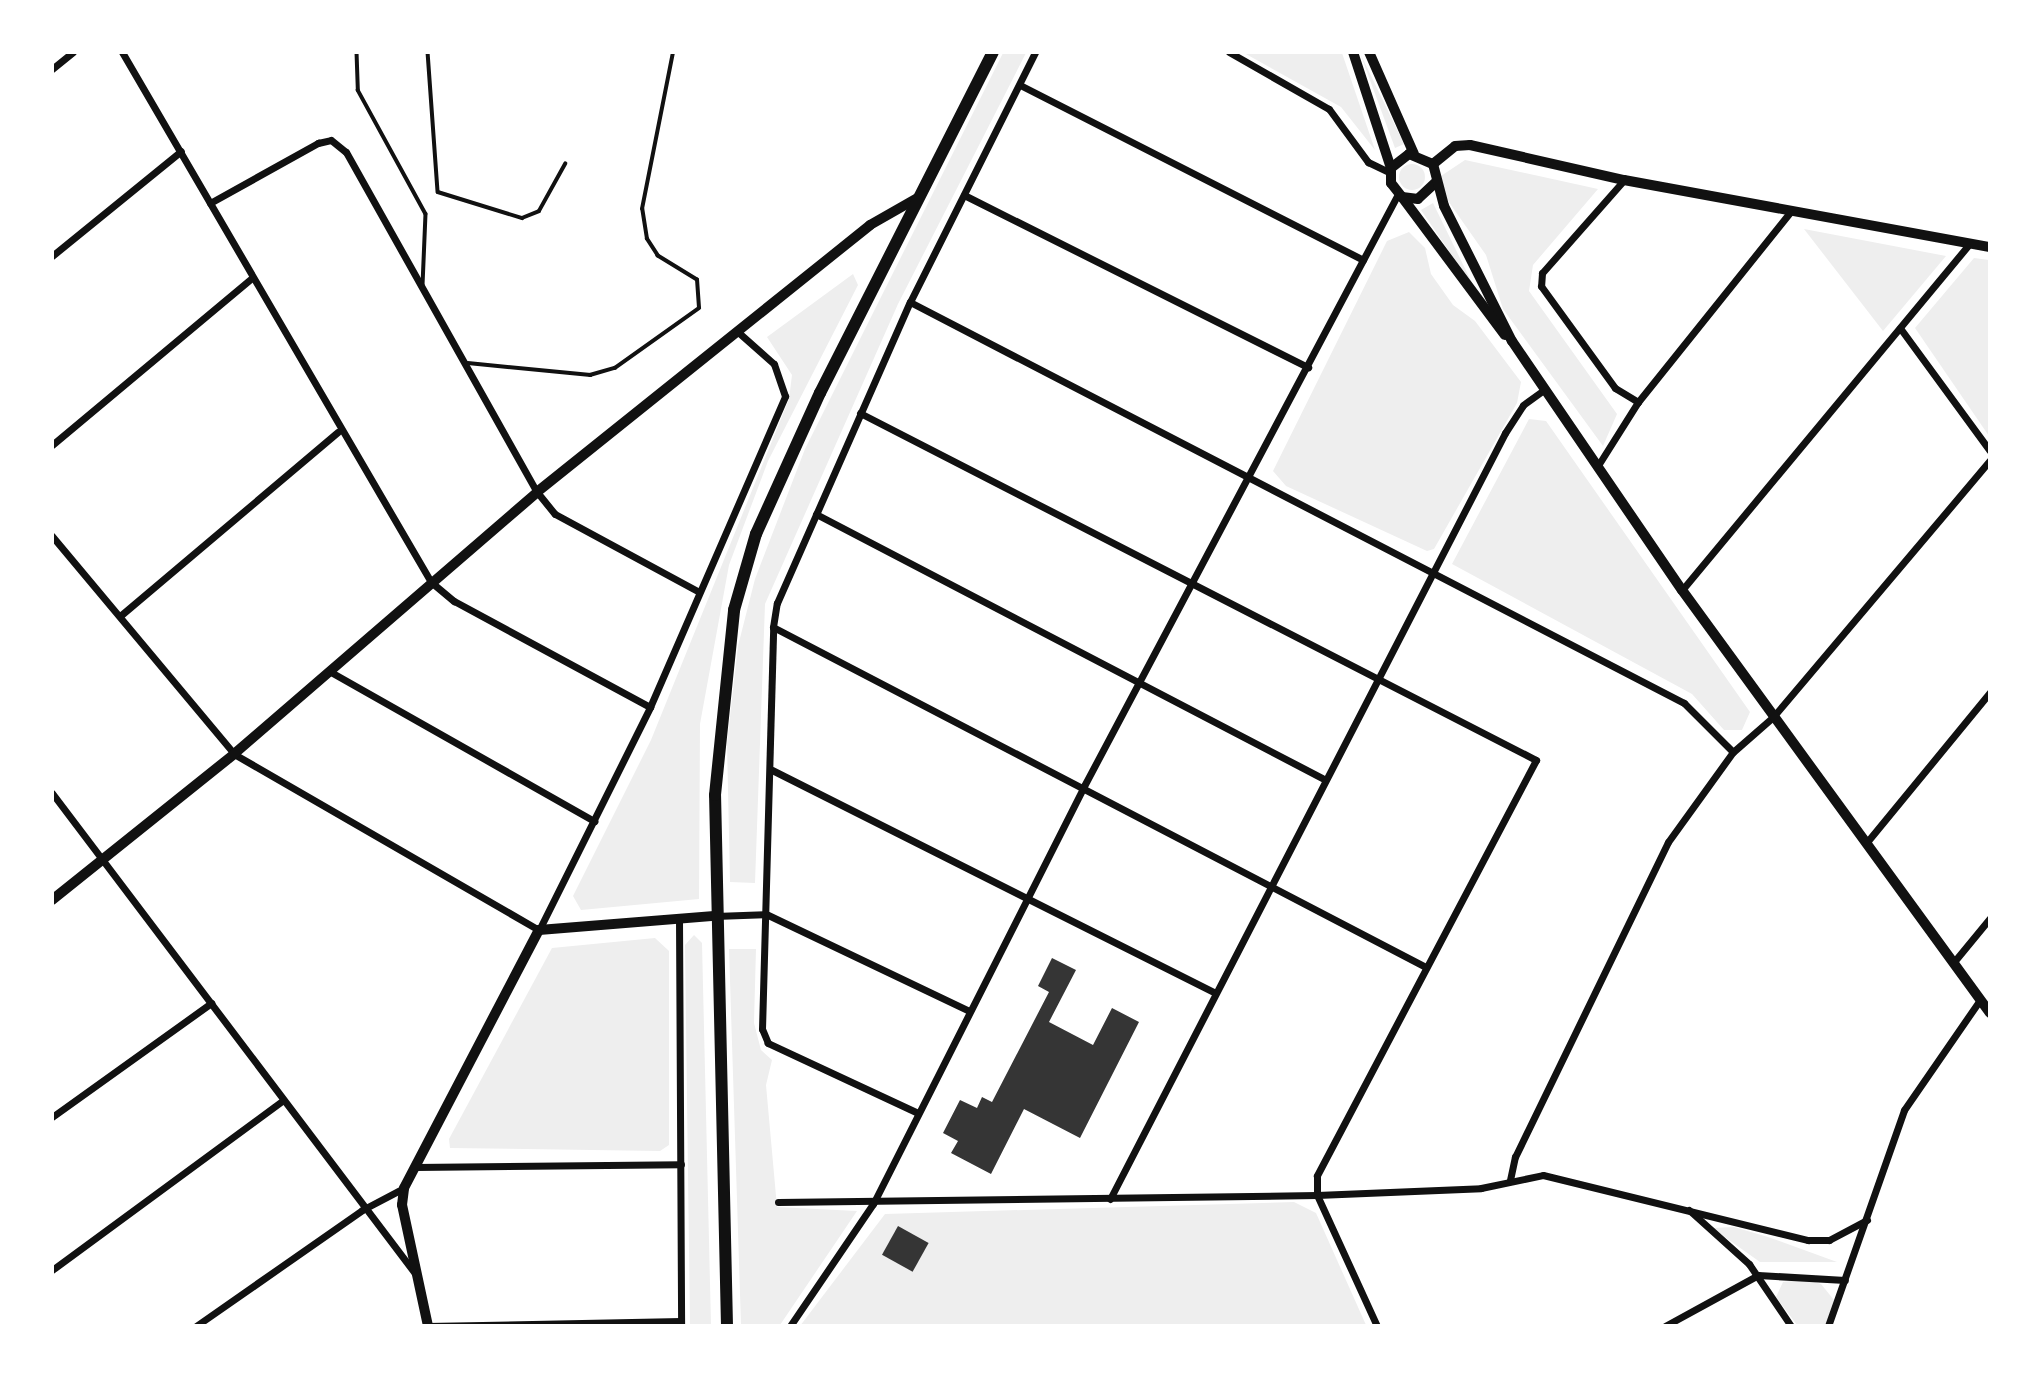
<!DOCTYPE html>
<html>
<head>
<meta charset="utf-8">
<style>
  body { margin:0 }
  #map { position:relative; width:2042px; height:1378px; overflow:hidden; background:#fff; font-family:"Playfair Display",serif }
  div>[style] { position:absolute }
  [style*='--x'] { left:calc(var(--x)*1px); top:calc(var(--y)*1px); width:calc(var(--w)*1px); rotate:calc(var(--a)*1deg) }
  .green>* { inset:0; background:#eee }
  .round { border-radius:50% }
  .building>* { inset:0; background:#353535; transform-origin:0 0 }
  .service>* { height:3.5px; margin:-1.75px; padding:0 1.75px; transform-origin:1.75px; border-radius:1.75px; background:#111 }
  .minor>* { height:7px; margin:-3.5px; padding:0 3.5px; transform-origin:3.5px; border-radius:3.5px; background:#111 }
  .tertiary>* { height:10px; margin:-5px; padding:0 5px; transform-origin:5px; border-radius:5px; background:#111 }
  .secondary>* { height:10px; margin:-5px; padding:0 5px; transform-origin:5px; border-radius:5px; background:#111 }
  .primary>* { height:12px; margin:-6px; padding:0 6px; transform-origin:6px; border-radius:6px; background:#111 }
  span { translate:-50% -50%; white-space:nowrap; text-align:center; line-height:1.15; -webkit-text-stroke:5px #fff; paint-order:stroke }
  .frame { position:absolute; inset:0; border:54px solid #fff; pointer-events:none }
</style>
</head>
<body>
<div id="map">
  <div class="green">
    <div style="clip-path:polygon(1003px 53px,1026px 53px,898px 304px,765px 604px,755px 883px,730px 882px,727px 743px,738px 646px,755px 579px,805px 449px)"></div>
    <div style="clip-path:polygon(1244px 53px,1342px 53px,1375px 150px,1341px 107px)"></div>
    <div style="clip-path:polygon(1360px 53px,1404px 144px,1395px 148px)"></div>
    <div style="clip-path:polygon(1465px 160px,1598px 189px,1533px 265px,1529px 291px,1617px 414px,1603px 446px,1503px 309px,1486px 255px,1446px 198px,1441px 176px)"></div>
    <div class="round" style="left:1399px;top:164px;width:26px;height:26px"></div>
    <div style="clip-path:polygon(1433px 203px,1475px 289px,1421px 210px)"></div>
    <div style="clip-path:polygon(1804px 229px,1946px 256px,1883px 331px)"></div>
    <div style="clip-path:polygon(1409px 232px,1425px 248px,1431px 274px,1453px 305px,1475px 321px,1521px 382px,1517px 403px,1434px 549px,1427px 551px,1286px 486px,1273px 471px,1387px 241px)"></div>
    <div style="clip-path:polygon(1974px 258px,1989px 260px,1989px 436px,1915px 328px)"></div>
    <div style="clip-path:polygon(853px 274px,858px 285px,768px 461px,729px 565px,700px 724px,699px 899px,581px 910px,573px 896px,651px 740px,789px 399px,792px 375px,767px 337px)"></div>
    <div style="clip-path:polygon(1529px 419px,1546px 421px,1750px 712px,1742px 730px,1724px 730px,1692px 694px,1452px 564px)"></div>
    <div style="clip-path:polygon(694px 935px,702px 943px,711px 1326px,690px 1325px,685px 945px)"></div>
    <div style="clip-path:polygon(655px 938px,669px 951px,669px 1145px,660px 1151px,450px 1148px,449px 1139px,552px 948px)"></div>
    <div style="clip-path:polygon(729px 949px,756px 949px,754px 1023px,761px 1050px,772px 1060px,766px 1085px,777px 1207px,857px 1211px,780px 1325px,741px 1325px)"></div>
    <div style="clip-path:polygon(1294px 1202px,1316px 1213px,1366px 1325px,800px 1326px,885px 1214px)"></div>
    <div style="clip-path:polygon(1734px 1227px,1768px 1237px,1837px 1262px,1760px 1262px,1712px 1228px)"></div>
    <div style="clip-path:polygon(1805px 1279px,1821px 1284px,1834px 1300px,1826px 1325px,1797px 1325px,1776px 1297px,1783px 1282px)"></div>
  </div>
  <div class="building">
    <div style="clip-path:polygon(1052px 958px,1076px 970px,1049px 1022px,1093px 1045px,1112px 1008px,1139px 1022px,1080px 1138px,1024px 1109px,991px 1174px,951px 1153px,958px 1141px,943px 1133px,960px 1100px,977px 1108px,982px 1097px,992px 1102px,1049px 992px,1038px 986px)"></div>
    <div style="left:898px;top:1226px;width:35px;height:33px;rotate:29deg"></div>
  </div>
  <div class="service">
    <div style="--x:357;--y:52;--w:38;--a:88"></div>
    <div style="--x:358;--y:90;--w:141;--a:61.3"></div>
    <div style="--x:426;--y:214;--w:71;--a:92.4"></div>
    <div style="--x:428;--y:52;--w:140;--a:85.9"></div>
    <div style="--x:438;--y:192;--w:88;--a:17.2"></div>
    <div style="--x:522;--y:218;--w:18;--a:-22"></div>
    <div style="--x:539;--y:211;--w:54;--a:-61"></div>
    <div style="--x:468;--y:363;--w:123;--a:5.6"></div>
    <div style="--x:590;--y:375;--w:26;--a:-16"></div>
    <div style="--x:615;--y:368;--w:103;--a:-35.5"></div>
    <div style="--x:699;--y:308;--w:28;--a:-94"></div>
    <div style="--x:697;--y:280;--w:46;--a:-148.4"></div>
    <div style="--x:658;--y:256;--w:20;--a:-123"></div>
    <div style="--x:647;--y:239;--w:30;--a:-99"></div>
    <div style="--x:642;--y:209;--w:160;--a:-78.8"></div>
  </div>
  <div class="minor">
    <div style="--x:122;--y:52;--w:613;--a:59.76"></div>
    <div style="--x:431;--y:582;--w:30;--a:40"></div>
    <div style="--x:454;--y:601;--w:223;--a:28.4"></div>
    <div style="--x:1229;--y:52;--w:115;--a:29.7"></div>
    <div style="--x:1329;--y:109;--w:66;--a:53.7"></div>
    <div style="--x:1368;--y:162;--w:25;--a:26"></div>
    <div style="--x:52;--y:69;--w:27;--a:-39"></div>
    <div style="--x:1020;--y:85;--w:385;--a:27"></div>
    <div style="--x:1624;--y:180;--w:124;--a:131.4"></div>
    <div style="--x:1542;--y:273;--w:13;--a:94"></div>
    <div style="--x:1541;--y:286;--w:126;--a:54"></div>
    <div style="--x:1615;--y:388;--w:27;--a:31"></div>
    <div style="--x:964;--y:195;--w:385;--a:26.6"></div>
    <div style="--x:210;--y:203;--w:124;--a:-29.1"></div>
    <div style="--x:318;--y:143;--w:13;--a:-13"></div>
    <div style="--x:331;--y:140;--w:19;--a:39"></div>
    <div style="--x:346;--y:152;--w:390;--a:60.7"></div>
    <div style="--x:537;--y:492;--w:28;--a:51"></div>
    <div style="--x:555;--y:514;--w:164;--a:28.4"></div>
    <div style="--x:52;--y:256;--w:166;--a:-39.1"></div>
    <div style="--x:910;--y:302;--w:872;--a:27.39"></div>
    <div style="--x:1684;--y:703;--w:69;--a:45"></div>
    <div style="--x:1900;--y:328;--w:152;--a:53.8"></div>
    <div style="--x:860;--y:413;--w:760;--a:27.17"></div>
    <div style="--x:1536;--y:760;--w:470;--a:117.8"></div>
    <div style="--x:1317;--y:1176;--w:19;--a:90"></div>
    <div style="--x:1317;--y:1195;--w:144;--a:65.4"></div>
    <div style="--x:52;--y:445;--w:261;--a:-39.9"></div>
    <div style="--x:1597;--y:467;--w:77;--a:-57.8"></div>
    <div style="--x:1638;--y:402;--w:246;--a:-51.3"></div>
    <div style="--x:816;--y:514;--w:571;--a:27.55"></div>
    <div style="--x:52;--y:536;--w:284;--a:50.1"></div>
    <div style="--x:234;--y:754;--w:352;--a:30"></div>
    <div style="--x:539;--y:930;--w:249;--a:-63.5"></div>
    <div style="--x:650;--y:707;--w:339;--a:-66.5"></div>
    <div style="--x:785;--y:396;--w:34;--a:-109"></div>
    <div style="--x:774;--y:364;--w:48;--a:-138.4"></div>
    <div style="--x:1682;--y:590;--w:450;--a:-50.3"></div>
    <div style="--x:120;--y:616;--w:285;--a:-40.2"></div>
    <div style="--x:773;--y:627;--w:734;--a:27.51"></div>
    <div style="--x:329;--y:671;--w:305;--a:29.5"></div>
    <div style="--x:772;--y:770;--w:494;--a:26.7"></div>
    <div style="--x:52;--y:793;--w:605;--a:52.92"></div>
    <div style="--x:1867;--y:842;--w:194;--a:-50.6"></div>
    <div style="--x:715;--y:916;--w:51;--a:-2.2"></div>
    <div style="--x:766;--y:914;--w:225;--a:25.5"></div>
    <div style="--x:679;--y:919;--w:407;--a:89.7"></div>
    <div style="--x:1953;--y:963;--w:58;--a:-50.6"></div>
    <div style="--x:918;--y:1113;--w:166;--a:-155"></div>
    <div style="--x:768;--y:1043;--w:15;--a:-113"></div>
    <div style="--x:762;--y:1029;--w:402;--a:-88.4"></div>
    <div style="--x:773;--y:627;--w:24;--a:-81"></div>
    <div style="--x:777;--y:603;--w:329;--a:-66.2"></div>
    <div style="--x:910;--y:302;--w:280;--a:-63.4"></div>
    <div style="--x:52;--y:1117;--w:196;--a:-35.6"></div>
    <div style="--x:415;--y:1167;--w:266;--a:-0.6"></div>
    <div style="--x:1510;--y:1180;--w:24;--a:-78"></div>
    <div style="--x:1515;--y:1157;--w:350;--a:-64.1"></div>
    <div style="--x:1668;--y:842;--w:111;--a:-54.2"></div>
    <div style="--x:1733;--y:752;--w:53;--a:-41.2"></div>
    <div style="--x:1773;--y:717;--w:336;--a:-49.8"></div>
    <div style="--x:1110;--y:1199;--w:862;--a:-62.72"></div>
    <div style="--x:1505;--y:433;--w:33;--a:-57"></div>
    <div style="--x:1523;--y:405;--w:26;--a:-36"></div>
    <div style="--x:778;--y:1202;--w:539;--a:-0.74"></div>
    <div style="--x:1317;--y:1195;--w:164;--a:-2.4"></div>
    <div style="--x:1481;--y:1188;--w:63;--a:-11.8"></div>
    <div style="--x:1543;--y:1175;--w:273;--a:13.8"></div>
    <div style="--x:1808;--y:1240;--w:21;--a:0"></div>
    <div style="--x:1829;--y:1240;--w:43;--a:-27.8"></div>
    <div style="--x:1689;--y:1210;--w:81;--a:42"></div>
    <div style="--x:1749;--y:1264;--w:75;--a:55.9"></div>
    <div style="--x:52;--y:1270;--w:285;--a:-36.3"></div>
    <div style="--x:196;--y:1326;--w:203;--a:-34.9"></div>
    <div style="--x:362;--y:1210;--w:47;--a:-27.6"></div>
    <div style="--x:427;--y:1326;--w:254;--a:-1.1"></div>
    <div style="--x:790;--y:1326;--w:148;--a:-55.8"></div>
    <div style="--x:873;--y:1204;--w:468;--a:-63.2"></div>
    <div style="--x:1084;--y:786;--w:670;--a:-62.06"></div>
    <div style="--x:1665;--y:1326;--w:106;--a:-28.7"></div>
    <div style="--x:1758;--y:1275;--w:87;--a:3.3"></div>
    <div style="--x:1828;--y:1326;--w:229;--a:-70.6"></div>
    <div style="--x:1904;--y:1110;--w:134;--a:-55.4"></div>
  </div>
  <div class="tertiary">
    <div style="--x:1433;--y:164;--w:28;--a:-39"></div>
    <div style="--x:1455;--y:146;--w:15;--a:-4"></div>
    <div style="--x:1470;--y:145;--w:158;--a:12.8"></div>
    <div style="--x:1624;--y:180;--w:372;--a:10.4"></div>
    <div style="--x:52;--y:900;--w:233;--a:-38.7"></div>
    <div style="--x:234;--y:754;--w:401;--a:-40.8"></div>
    <div style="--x:537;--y:492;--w:427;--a:-38.7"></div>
    <div style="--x:870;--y:225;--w:56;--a:-29.7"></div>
    <div style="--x:428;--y:1326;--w:124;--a:-102.1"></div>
    <div style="--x:402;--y:1205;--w:17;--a:-83"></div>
    <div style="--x:404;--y:1188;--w:291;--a:-62.4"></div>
    <div style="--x:539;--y:930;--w:176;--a:-4.6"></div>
  </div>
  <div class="secondary">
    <div style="--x:1353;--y:52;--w:122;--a:71.9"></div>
    <div style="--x:1369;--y:52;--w:111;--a:66.2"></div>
    <div style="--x:1435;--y:183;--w:23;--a:137"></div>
    <div style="--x:1418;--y:199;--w:16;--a:-173"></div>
    <div style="--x:1402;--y:197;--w:18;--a:-128"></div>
    <div style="--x:1391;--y:183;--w:15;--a:-90"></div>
    <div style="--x:1391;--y:168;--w:23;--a:-38"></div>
    <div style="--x:1409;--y:154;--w:26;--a:23"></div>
    <div style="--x:1433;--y:164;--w:43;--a:75.3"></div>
    <div style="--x:1444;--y:206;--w:151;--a:63.3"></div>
    <div style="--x:1512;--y:341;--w:301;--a:55.7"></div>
    <div style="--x:1682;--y:590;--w:523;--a:53.94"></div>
    <div style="--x:1402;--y:197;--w:172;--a:53.3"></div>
  </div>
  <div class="primary">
    <div style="--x:727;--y:1326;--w:531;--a:-91.29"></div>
    <div style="--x:715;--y:795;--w:186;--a:-84.1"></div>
    <div style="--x:734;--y:610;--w:79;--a:-73.9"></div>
    <div style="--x:756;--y:534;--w:155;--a:-65.6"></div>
    <div style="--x:820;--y:393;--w:382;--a:-63.1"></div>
  </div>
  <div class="frame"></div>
</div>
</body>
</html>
